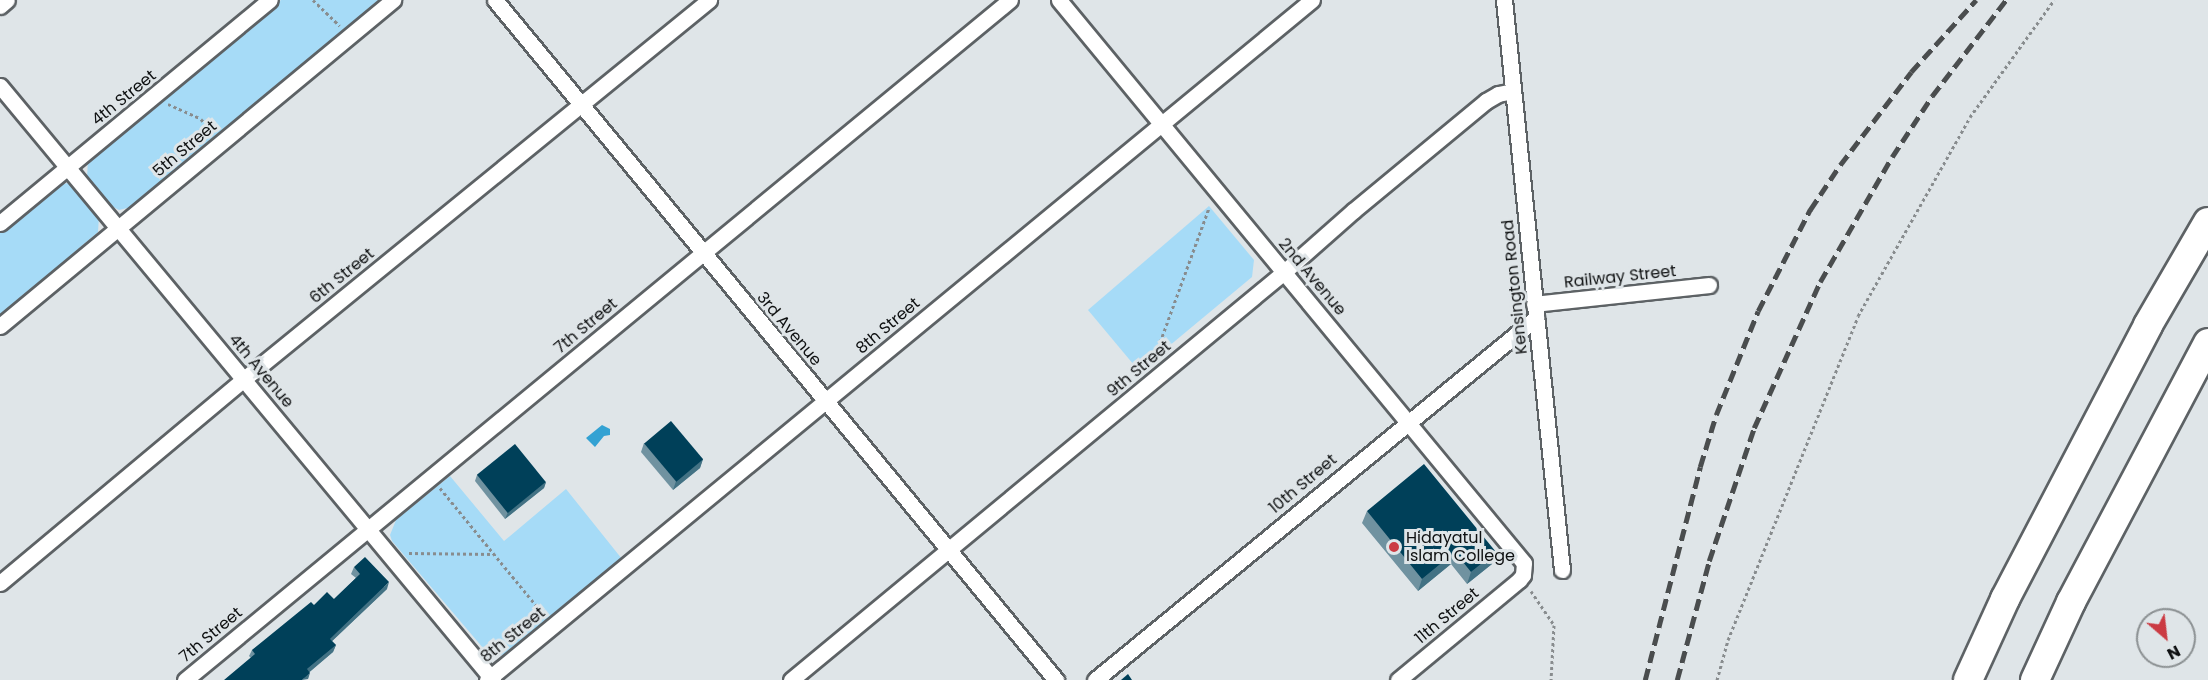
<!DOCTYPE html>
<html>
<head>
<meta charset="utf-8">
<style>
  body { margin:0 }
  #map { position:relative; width:2208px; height:680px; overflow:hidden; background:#dfe5e8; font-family:Poppins,sans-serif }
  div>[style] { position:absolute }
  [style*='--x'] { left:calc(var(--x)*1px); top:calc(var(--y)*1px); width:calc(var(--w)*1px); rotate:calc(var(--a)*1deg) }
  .green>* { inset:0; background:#a6dbf7 }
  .water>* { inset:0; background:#33a2d3 }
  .path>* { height:3px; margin-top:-1.5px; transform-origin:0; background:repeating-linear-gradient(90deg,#888c8e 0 3px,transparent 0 6px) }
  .roads { filter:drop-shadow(2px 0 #5d6265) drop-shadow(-2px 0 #5d6265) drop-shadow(0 2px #5d6265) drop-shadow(0 -2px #5d6265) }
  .minor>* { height:15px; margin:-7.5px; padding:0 7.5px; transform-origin:7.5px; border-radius:7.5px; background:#fff }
  .motorway>* { height:28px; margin:-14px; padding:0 14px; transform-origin:14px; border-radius:14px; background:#fff }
  .rail>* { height:4.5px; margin-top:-2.25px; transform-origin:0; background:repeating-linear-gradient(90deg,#4a4d4e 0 12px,transparent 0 18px) }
  .wall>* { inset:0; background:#7092a0 }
  .shaded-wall>* { inset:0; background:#437284 }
  .building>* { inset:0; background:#004059; transform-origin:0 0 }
  .dots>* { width:16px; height:16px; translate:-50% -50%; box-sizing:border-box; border:3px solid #dfe5e8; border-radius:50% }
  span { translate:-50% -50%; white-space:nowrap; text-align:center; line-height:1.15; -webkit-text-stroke:6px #dfe5e8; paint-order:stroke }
  .street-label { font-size:16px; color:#0e1011 }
  .poi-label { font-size:16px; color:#0e1011 }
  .left { translate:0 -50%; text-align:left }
  .north { position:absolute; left:2136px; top:608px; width:60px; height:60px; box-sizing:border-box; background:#dfe5e8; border:2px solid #8b9092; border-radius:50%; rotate:152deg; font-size:16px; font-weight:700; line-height:24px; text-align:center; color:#0e1011 }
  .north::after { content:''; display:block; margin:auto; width:21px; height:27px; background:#cb3b43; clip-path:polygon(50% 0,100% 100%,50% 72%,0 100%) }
</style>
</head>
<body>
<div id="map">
  <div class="green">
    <div style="clip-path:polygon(281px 0,382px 0,131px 207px,119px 210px,110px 205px,87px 177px,88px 160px)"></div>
    <div style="clip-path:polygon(68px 183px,99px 216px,98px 232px,0 316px,0 231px,54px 186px)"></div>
    <div style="clip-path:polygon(1209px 206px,1254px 260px,1252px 277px,1139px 371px,1088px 310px)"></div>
    <div style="clip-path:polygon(450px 476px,504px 541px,566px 489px,622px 559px,507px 653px,499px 656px,489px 655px,392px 541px,390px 535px,396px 520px)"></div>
  </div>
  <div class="water">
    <div style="clip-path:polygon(602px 425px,610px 429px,610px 435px,604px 436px,595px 447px,586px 438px)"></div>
  </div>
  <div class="path">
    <div style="--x:313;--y:0;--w:37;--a:44"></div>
    <div style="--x:168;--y:104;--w:36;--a:24"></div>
    <div style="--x:201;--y:119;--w:17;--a:50"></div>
    <div style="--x:1154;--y:359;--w:161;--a:-70"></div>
    <div style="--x:440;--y:488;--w:164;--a:50.7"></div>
    <div style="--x:409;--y:553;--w:85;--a:0.7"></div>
    <div style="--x:1531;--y:591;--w:41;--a:55.9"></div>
    <div style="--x:1554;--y:625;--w:55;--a:93.1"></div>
    <div style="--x:1717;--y:680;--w:41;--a:-74.6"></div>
    <div style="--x:1728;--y:640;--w:349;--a:-68.1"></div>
    <div style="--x:1858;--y:316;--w:228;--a:-60.6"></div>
    <div style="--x:1970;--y:117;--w:144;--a:-54.3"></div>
  </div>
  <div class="roads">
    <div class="minor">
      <div style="--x:495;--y:0;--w:882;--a:50.48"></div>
      <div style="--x:1059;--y:0;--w:730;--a:50.45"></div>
      <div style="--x:1524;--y:563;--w:12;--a:95"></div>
      <div style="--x:1523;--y:575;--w:6;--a:129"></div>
      <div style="--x:1519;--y:580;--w:157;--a:140.4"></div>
      <div style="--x:1504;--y:0;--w:573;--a:84.19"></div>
      <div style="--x:0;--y:6;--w:9;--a:-41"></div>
      <div style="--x:0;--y:86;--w:772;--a:50.31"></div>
      <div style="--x:0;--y:223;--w:350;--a:-39.6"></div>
      <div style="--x:1534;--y:304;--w:176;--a:-6.2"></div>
      <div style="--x:0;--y:326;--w:511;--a:-39.68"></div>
      <div style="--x:0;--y:583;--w:318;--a:-39.9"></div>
      <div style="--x:244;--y:379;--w:600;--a:-39.18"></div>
      <div style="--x:185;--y:680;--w:1069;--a:-39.5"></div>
      <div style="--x:487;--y:680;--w:1069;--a:-39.5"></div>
      <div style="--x:791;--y:680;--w:640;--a:-39.61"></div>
      <div style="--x:1284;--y:272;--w:92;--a:-41.5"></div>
      <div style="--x:1353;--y:211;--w:173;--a:-39.6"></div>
      <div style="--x:1486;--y:101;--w:14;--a:-30"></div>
      <div style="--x:1498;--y:94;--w:15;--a:-11"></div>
      <div style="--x:1095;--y:680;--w:571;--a:-39.38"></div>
    </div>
    <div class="motorway">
      <div style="--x:1968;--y:680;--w:89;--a:-65.4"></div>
      <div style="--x:2005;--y:599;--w:309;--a:-62.4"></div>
      <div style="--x:2148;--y:325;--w:119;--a:-59.8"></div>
      <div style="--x:2035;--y:680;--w:86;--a:-65.2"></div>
      <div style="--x:2071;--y:602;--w:293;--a:-62.1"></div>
    </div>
  </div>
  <div class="rail">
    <div style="--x:1645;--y:680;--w:220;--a:-75.5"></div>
    <div style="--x:1700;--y:467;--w:54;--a:-72.9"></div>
    <div style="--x:1716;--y:415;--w:112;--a:-68"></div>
    <div style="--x:1758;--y:311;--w:114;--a:-62.8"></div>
    <div style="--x:1810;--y:210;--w:54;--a:-56.3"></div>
    <div style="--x:1840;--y:165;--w:117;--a:-52.6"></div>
    <div style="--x:1911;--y:72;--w:97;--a:-47.9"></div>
    <div style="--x:1677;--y:680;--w:123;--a:-74.9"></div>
    <div style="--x:1709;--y:561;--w:140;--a:-71.3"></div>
    <div style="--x:1754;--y:428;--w:160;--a:-65.7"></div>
    <div style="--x:1820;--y:282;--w:144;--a:-60.1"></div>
    <div style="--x:1892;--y:157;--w:73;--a:-56.7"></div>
    <div style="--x:1932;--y:96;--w:121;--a:-52.4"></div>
  </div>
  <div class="wall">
    <div style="clip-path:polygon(644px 443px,703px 459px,700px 468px,673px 490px,641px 452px)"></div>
    <div style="clip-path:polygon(477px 475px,546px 482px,544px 488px,505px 519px,475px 481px)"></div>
    <div style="clip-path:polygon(1367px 511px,1492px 564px,1467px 584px,1451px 564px,1418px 591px,1362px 523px)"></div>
    <div style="clip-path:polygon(354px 567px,387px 589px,332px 641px,336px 645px,333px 652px,309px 672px,308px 679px,251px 658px,249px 656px,252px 650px,314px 605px,334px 599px,356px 578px,351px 574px)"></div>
  </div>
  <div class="shaded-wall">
    <div style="clip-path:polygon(703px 459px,700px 468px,673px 490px,676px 481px)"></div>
    <div style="clip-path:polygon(546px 482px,544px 488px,505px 519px,508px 512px)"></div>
    <div style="clip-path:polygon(1455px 552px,1451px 564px,1418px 591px,1422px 579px)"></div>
    <div style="clip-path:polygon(1496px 552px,1492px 564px,1467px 584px,1471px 572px)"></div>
    <div style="clip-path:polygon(389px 582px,387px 589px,328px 645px,330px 639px)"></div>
    <div style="clip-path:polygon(336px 645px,333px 652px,305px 676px,307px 669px)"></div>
    <div style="clip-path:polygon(310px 673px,308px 679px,302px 680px)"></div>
  </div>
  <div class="building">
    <div style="left:671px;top:421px;width:50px;height:35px;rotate:50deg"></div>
    <div style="left:515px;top:444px;width:49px;height:49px;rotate:51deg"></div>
    <div style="clip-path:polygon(1424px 464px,1496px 552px,1471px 572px,1455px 552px,1422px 579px,1367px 511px)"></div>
    <div style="clip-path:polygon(365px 557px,389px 582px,330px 639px,336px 645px,307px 669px,310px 673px,302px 680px,224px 680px,255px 654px,252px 650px,311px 602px,314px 605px,327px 592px,334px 599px,360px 574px,354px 567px)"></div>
    <div style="clip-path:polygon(1128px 674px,1132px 680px,1121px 680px)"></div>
  </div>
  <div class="dots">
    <div style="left:1394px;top:547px;background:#cb3b43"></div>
  </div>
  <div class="street-label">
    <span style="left:124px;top:98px;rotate:-39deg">4th Street</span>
    <span style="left:185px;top:149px;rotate:-40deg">5th Street</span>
    <span style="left:342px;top:276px;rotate:-39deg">6th Street</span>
    <span style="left:1312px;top:277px;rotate:50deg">2nd Avenue</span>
    <span style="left:1620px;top:277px;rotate:-6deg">Railway Street</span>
    <span style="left:1515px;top:287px;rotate:-96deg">Kensington Road</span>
    <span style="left:586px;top:326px;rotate:-40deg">7th Street</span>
    <span style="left:888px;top:326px;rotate:-40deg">8th Street</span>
    <span style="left:789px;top:329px;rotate:50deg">3rd Avenue</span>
    <span style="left:1139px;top:369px;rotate:-40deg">9th Street</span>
    <span style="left:261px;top:371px;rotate:50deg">4th Avenue</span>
    <span style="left:1303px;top:484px;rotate:-40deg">10th Street</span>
    <span style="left:1447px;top:616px;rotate:-40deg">11th Street</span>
    <span style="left:211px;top:635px;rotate:-40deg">7th Street</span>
    <span style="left:513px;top:635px;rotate:-39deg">8th Street</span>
  </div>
  <div class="poi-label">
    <span class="left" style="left:1406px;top:547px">Hidayatul<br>Islam College</span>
  </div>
  <div class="north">N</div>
</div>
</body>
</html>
